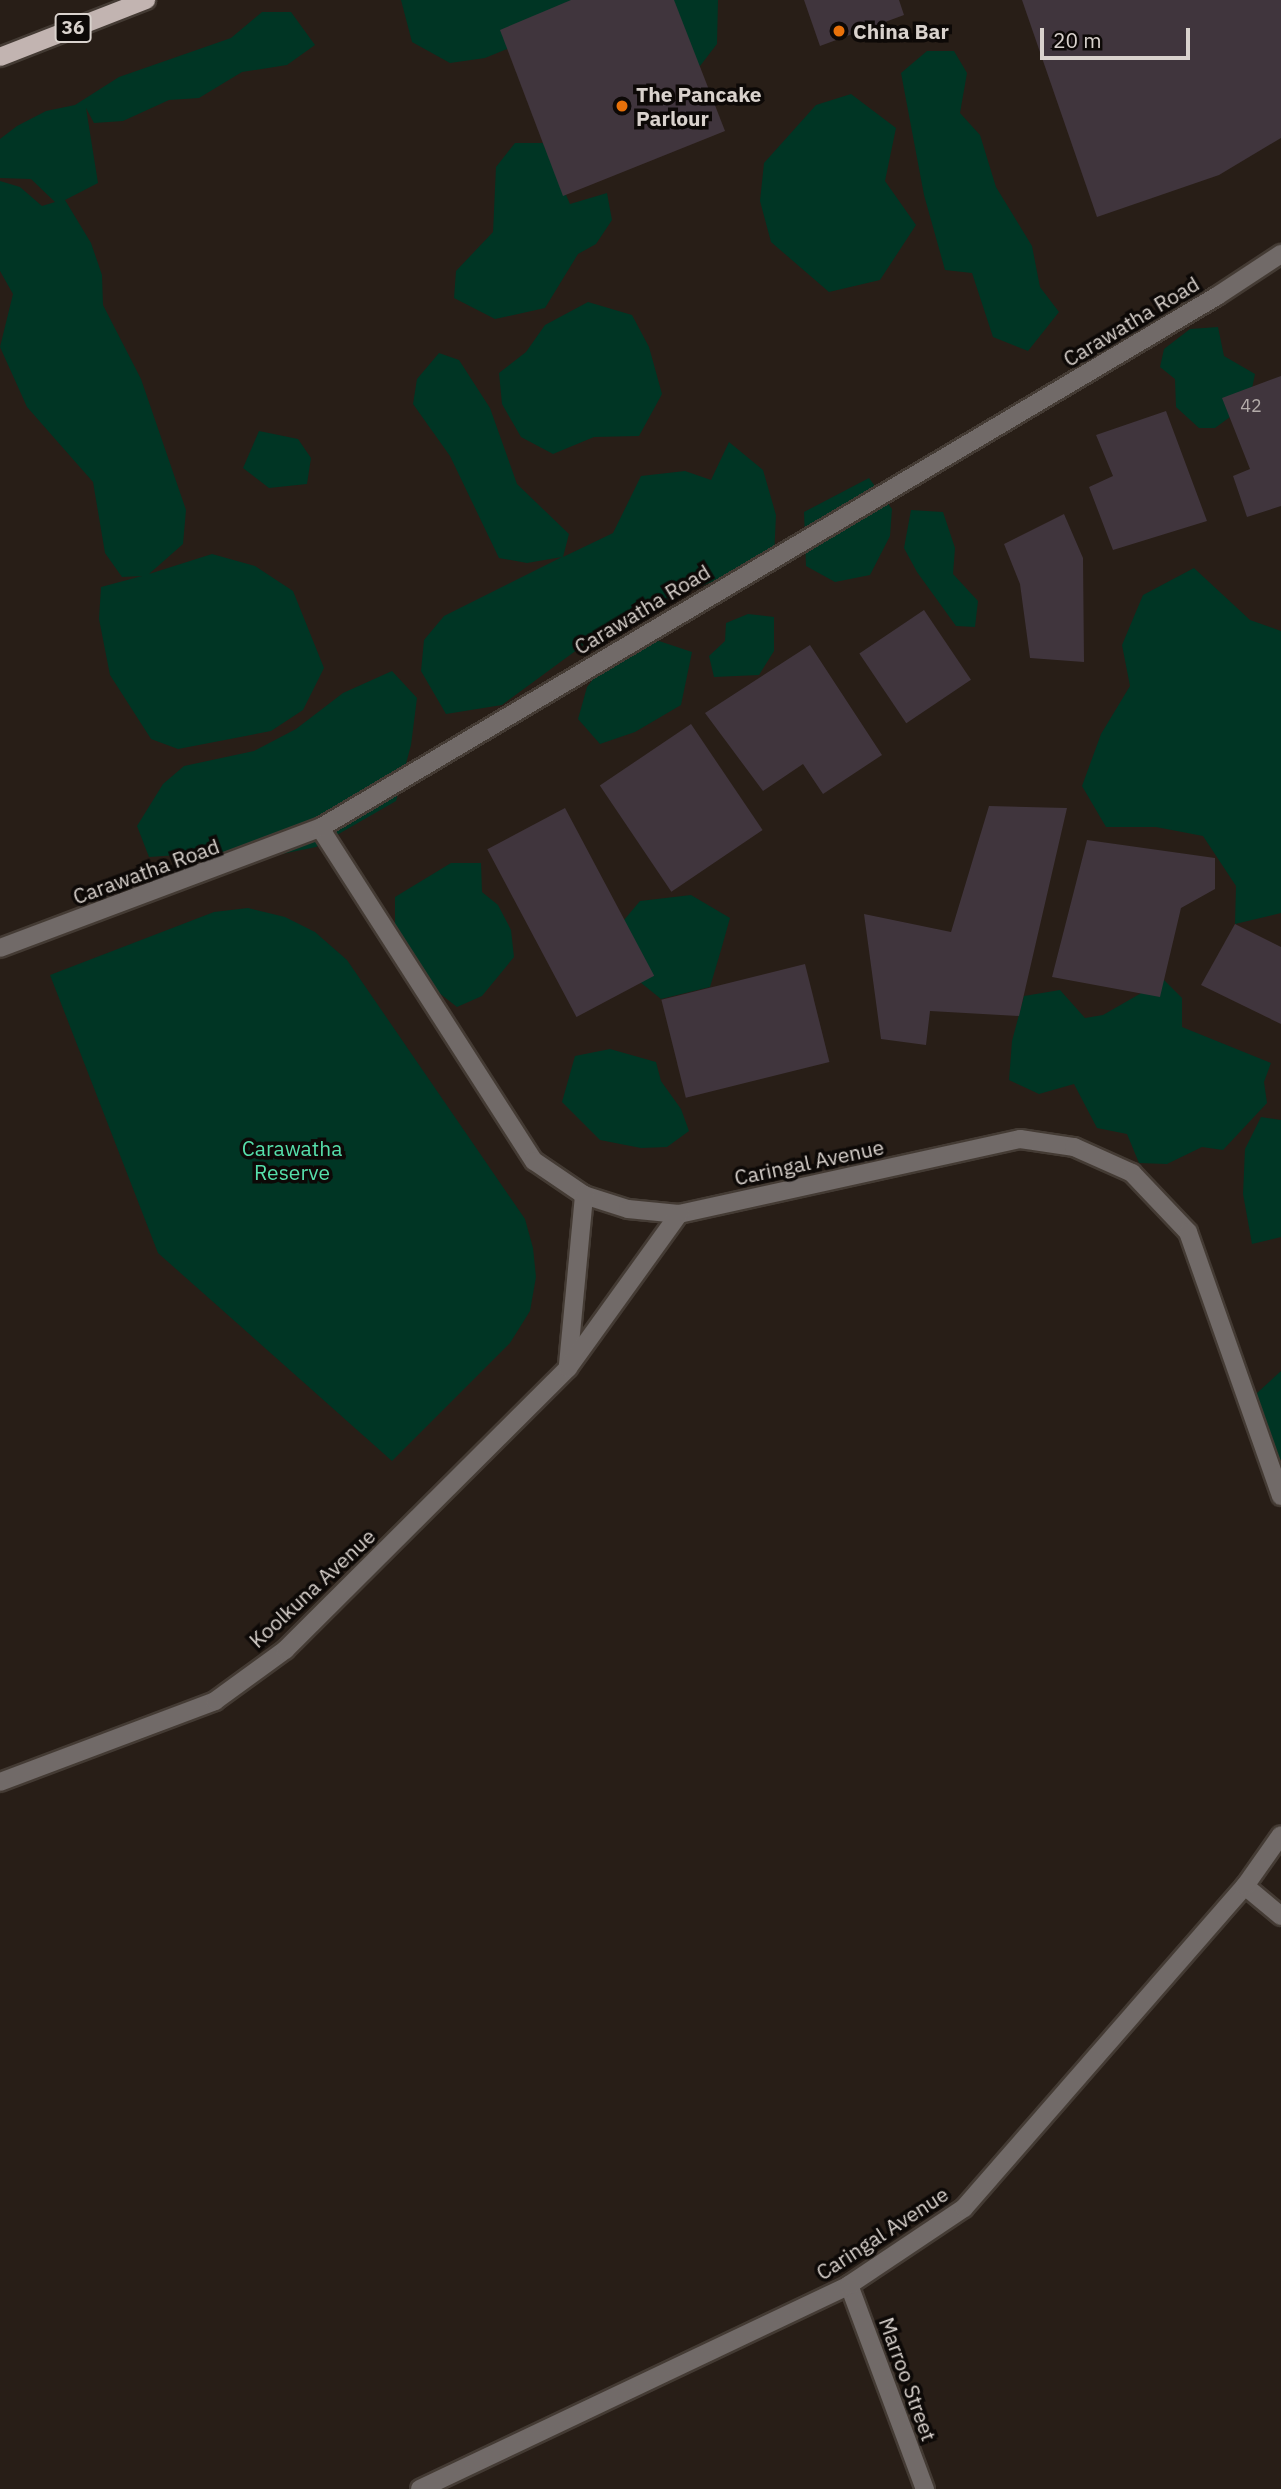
<!DOCTYPE html>
<html>
<head>
<meta charset="utf-8">
<style>
  body { margin:0 }
  #map { position:relative; width:1281px; height:2489px; overflow:hidden; background:#281e17; font-family:"IBM Plex Sans",sans-serif }
  div>[style] { position:absolute }
  [style*='--x'] { left:calc(var(--x)*1px); top:calc(var(--y)*1px); width:calc(var(--w)*1px); rotate:calc(var(--a)*1deg) }
  .green>* { inset:0; background:#003524 }
  .building>* { inset:0; background:#40353d; transform-origin:0 0 }
  .roads { filter:drop-shadow(2px 0 #443b34) drop-shadow(-2px 0 #443b34) drop-shadow(0 2px #443b34) drop-shadow(0 -2px #443b34) }
  .minor>* { height:18px; margin:-9px; padding:0 9px; transform-origin:9px; border-radius:9px; background:#716a68 }
  .major>* { height:18px; margin:-9px; padding:0 9px; transform-origin:9px; border-radius:9px; background:#c2b4b1 }
  .dots>* { width:19px; height:19px; translate:-50% -50%; box-sizing:border-box; border:4px solid #0d0907; border-radius:50% }
  span { translate:-50% -50%; white-space:nowrap; text-align:center; line-height:1.15; -webkit-text-stroke:7px #0d0907; paint-order:stroke }
  .number-label { font-size:18px; color:#b3aba9 }
  .number-label span { -webkit-text-stroke-width:0 }
  .shield-label span { padding:2px 5px; background:#0d0907; border:2px solid; border-radius:5px; -webkit-text-stroke-width:0 }
  .shield-label { font-size:19px; color:#d9d2cd; font-weight:700 }
  .poi-label { font-size:21px; color:#d9d2cd; font-weight:700 }
  .left { translate:0 -50%; text-align:left }
  .street-label { font-size:21px; color:#d9d2cd }
  .park-label { font-size:21px; color:#56dfab }
  .scale { position:absolute; left:1040px; top:28px; width:150px; height:32px; box-sizing:border-box; border:4px solid #d9d2cd; border-top:0; padding-left:9px; font-size:21px; line-height:24px; white-space:nowrap; color:#d9d2cd; -webkit-text-stroke:5px #0d0907; paint-order:stroke }
</style>
</head>
<body>
<div id="map">
  <div class="green">
    <div style="clip-path:polygon(401px 0,595px 0,534px 38px,485px 58px,450px 63px,412px 42px)"></div>
    <div style="clip-path:polygon(648px 0,718px 0,717px 44px,700px 66px,669px 43px)"></div>
    <div style="clip-path:polygon(262px 12px,291px 12px,315px 45px,287px 65px,242px 72px,199px 98px,169px 100px,123px 121px,94px 123px,86px 108px,98px 183px,65px 200px,91px 243px,102px 275px,103px 305px,141px 379px,186px 510px,183px 544px,149px 574px,212px 554px,255px 566px,293px 591px,324px 668px,303px 710px,271px 731px,178px 749px,151px 739px,110px 675px,99px 619px,101px 587px,142px 576px,122px 577px,105px 553px,93px 482px,27px 407px,0 347px,13px 294px,0 271px,0 181px,20px 187px,42px 206px,55px 202px,31px 179px,0 178px,0 139px,17px 126px,46px 111px,75px 105px,119px 77px,231px 38px)"></div>
    <div style="clip-path:polygon(927px 51px,954px 51px,967px 73px,960px 113px,980px 135px,996px 187px,1032px 246px,1040px 287px,1059px 312px,1028px 351px,993px 337px,972px 273px,945px 270px,924px 195px,901px 73px)"></div>
    <div style="clip-path:polygon(851px 94px,896px 128px,885px 181px,916px 225px,880px 280px,829px 292px,771px 242px,760px 201px,764px 163px,816px 105px)"></div>
    <div style="clip-path:polygon(515px 143px,543px 143px,570px 204px,607px 193px,612px 220px,596px 244px,578px 254px,545px 308px,495px 319px,454px 298px,456px 271px,493px 232px,496px 167px)"></div>
    <div style="clip-path:polygon(588px 302px,632px 315px,649px 347px,662px 394px,639px 436px,594px 437px,553px 454px,521px 437px,502px 404px,499px 373px,526px 352px,545px 325px)"></div>
    <div style="clip-path:polygon(1218px 327px,1224px 356px,1255px 374px,1249px 403px,1215px 428px,1199px 428px,1176px 407px,1175px 379px,1160px 367px,1164px 349px,1190px 329px)"></div>
    <div style="clip-path:polygon(439px 353px,459px 360px,490px 408px,517px 484px,569px 534px,563px 557px,613px 533px,641px 476px,685px 471px,711px 480px,729px 442px,763px 470px,776px 515px,774px 557px,619px 619px,502px 705px,446px 714px,421px 671px,424px 640px,444px 616px,562px 557px,527px 563px,499px 558px,450px 456px,413px 404px,417px 379px)"></div>
    <div style="clip-path:polygon(259px 431px,298px 439px,311px 458px,307px 484px,269px 488px,243px 468px)"></div>
    <div style="clip-path:polygon(869px 478px,892px 509px,890px 536px,870px 575px,835px 582px,806px 566px,804px 512px)"></div>
    <div style="clip-path:polygon(911px 510px,943px 512px,955px 548px,953px 574px,978px 601px,975px 627px,956px 626px,917px 572px,904px 548px)"></div>
    <div style="clip-path:polygon(1194px 568px,1250px 620px,1281px 631px,1281px 913px,1235px 924px,1236px 886px,1203px 836px,1156px 827px,1106px 827px,1082px 786px,1101px 734px,1130px 686px,1122px 645px,1143px 595px)"></div>
    <div style="clip-path:polygon(748px 614px,774px 617px,774px 651px,759px 675px,714px 677px,709px 656px,725px 641px,726px 623px)"></div>
    <div style="clip-path:polygon(659px 641px,692px 652px,681px 705px,635px 732px,600px 744px,578px 719px,587px 687px,615px 651px)"></div>
    <div style="clip-path:polygon(392px 671px,417px 698px,411px 745px,396px 801px,316px 847px,233px 864px,193px 854px,149px 857px,137px 826px,163px 784px,184px 766px,254px 751px,296px 729px,343px 693px)"></div>
    <div style="clip-path:polygon(451px 863px,481px 863px,482px 892px,498px 905px,511px 930px,514px 957px,482px 996px,457px 1007px,410px 970px,395px 942px,395px 897px)"></div>
    <div style="clip-path:polygon(691px 895px,730px 918px,721px 950px,710px 987px,661px 999px,640px 982px,624px 944px,624px 920px,640px 901px)"></div>
    <div style="clip-path:polygon(248px 908px,285px 917px,315px 932px,347px 960px,525px 1219px,533px 1248px,536px 1277px,530px 1311px,510px 1343px,392px 1461px,158px 1253px,50px 975px,214px 912px)"></div>
    <div style="clip-path:polygon(1164px 980px,1182px 998px,1182px 1027px,1271px 1063px,1264px 1082px,1267px 1103px,1223px 1150px,1202px 1147px,1167px 1164px,1139px 1163px,1127px 1134px,1097px 1128px,1074px 1084px,1039px 1094px,1009px 1080px,1012px 1041px,1024px 996px,1060px 990px,1085px 1018px,1103px 1015px)"></div>
    <div style="clip-path:polygon(610px 1049px,656px 1062px,661px 1081px,681px 1109px,689px 1131px,667px 1147px,641px 1148px,600px 1140px,562px 1102px,575px 1056px)"></div>
    <div style="clip-path:polygon(1261px 1117px,1281px 1120px,1281px 1237px,1252px 1244px,1243px 1194px,1245px 1149px)"></div>
    <div style="clip-path:polygon(1281px 1371px,1281px 1460px,1261px 1447px,1255px 1426px,1256px 1394px)"></div>
  </div>
  <div class="building">
    <div style="clip-path:polygon(571px 0,674px 0,725px 131px,563px 196px,500px 30px)"></div>
    <div style="clip-path:polygon(804px 0,899px 0,904px 15px,820px 46px)"></div>
    <div style="clip-path:polygon(1022px 0,1281px 0,1281px 138px,1219px 175px,1097px 217px)"></div>
    <div style="clip-path:polygon(1281px 376px,1281px 506px,1247px 517px,1233px 476px,1250px 469px,1222px 398px)"></div>
    <div style="clip-path:polygon(1166px 411px,1207px 521px,1113px 550px,1089px 487px,1113px 476px,1096px 435px)"></div>
    <div style="clip-path:polygon(1064px 514px,1083px 558px,1084px 662px,1030px 658px,1020px 584px,1004px 544px)"></div>
    <div style="left:924px;top:610px;width:84px;height:78px;rotate:56deg"></div>
    <div style="clip-path:polygon(810px 645px,882px 755px,823px 794px,803px 764px,763px 791px,705px 713px)"></div>
    <div style="left:691px;top:724px;width:128px;height:110px;rotate:56deg"></div>
    <div style="clip-path:polygon(989px 806px,1067px 808px,1019px 1016px,930px 1011px,926px 1045px,881px 1039px,864px 914px,951px 932px)"></div>
    <div style="left:565px;top:808px;width:190px;height:88px;rotate:62deg"></div>
    <div style="clip-path:polygon(1087px 840px,1215px 858px,1215px 889px,1181px 908px,1160px 997px,1052px 977px)"></div>
    <div style="clip-path:polygon(1235px 924px,1281px 947px,1281px 1024px,1201px 985px)"></div>
    <div style="left:805px;top:964px;width:101px;height:148px;rotate:76deg"></div>
  </div>
  <div class="roads">
    <div class="minor">
      <div style="--x:320;--y:828;--w:396;--a:57.3"></div>
      <div style="--x:534;--y:1161;--w:60;--a:34.2"></div>
      <div style="--x:584;--y:1195;--w:46;--a:17.7"></div>
      <div style="--x:628;--y:1209;--w:51;--a:5.6"></div>
      <div style="--x:679;--y:1214;--w:349;--a:-12.4"></div>
      <div style="--x:1020;--y:1139;--w:55;--a:8.4"></div>
      <div style="--x:1074;--y:1147;--w:64;--a:24.1"></div>
      <div style="--x:1132;--y:1173;--w:81;--a:46.5"></div>
      <div style="--x:1188;--y:1232;--w:280;--a:70.6"></div>
      <div style="--x:0;--y:948;--w:342;--a:-20.6"></div>
      <div style="--x:320;--y:828;--w:1043;--a:-30.67"></div>
      <div style="--x:1217;--y:296;--w:77;--a:-33.3"></div>
      <div style="--x:568;--y:1365;--w:171;--a:-84.6"></div>
      <div style="--x:0;--y:1782;--w:230;--a:-20.6"></div>
      <div style="--x:215;--y:1701;--w:87;--a:-36.1"></div>
      <div style="--x:285;--y:1650;--w:400;--a:-44.9"></div>
      <div style="--x:568;--y:1368;--w:190;--a:-54.2"></div>
      <div style="--x:1245;--y:1886;--w:47;--a:39.8"></div>
      <div style="--x:849;--y:2285;--w:218;--a:69.6"></div>
      <div style="--x:420;--y:2489;--w:475;--a:-25.4"></div>
      <div style="--x:849;--y:2285;--w:138;--a:-33.8"></div>
      <div style="--x:964;--y:2208;--w:427;--a:-48.9"></div>
      <div style="--x:1245;--y:1886;--w:62;--a:-54.8"></div>
    </div>
    <div class="major">
      <div style="--x:0;--y:57;--w:157;--a:-21.3"></div>
    </div>
  </div>
  <div class="dots">
    <div style="left:839px;top:31px;background:#e8710a"></div>
    <div style="left:622px;top:106px;background:#e8710a"></div>
  </div>
  <div class="number-label">
    <span style="left:1251px;top:406px">42</span>
  </div>
  <div class="shield-label">
    <span style="left:73px;top:28px">36</span>
  </div>
  <div class="poi-label">
    <span class="left" style="left:853px;top:31px">China Bar</span>
    <span class="left" style="left:636px;top:106px">The Pancake<br>Parlour</span>
  </div>
  <div class="street-label">
    <span style="left:1131px;top:321px;rotate:-31deg">Carawatha Road</span>
    <span style="left:642px;top:609px;rotate:-31deg">Carawatha Road</span>
    <span style="left:146px;top:871px;rotate:-20deg">Carawatha Road</span>
    <span style="left:809px;top:1162px;rotate:-12deg">Caringal Avenue</span>
    <span style="left:312px;top:1588px;rotate:-43deg">Koolkuna Avenue</span>
    <span style="left:882px;top:2233px;rotate:-33deg">Caringal Avenue</span>
    <span style="left:908px;top:2379px;rotate:70deg">Marroo Street</span>
  </div>
  <div class="park-label">
    <span style="left:292px;top:1160px">Carawatha<br>Reserve</span>
  </div>
  <div class="scale">20 m</div>
</div>
</body>
</html>
